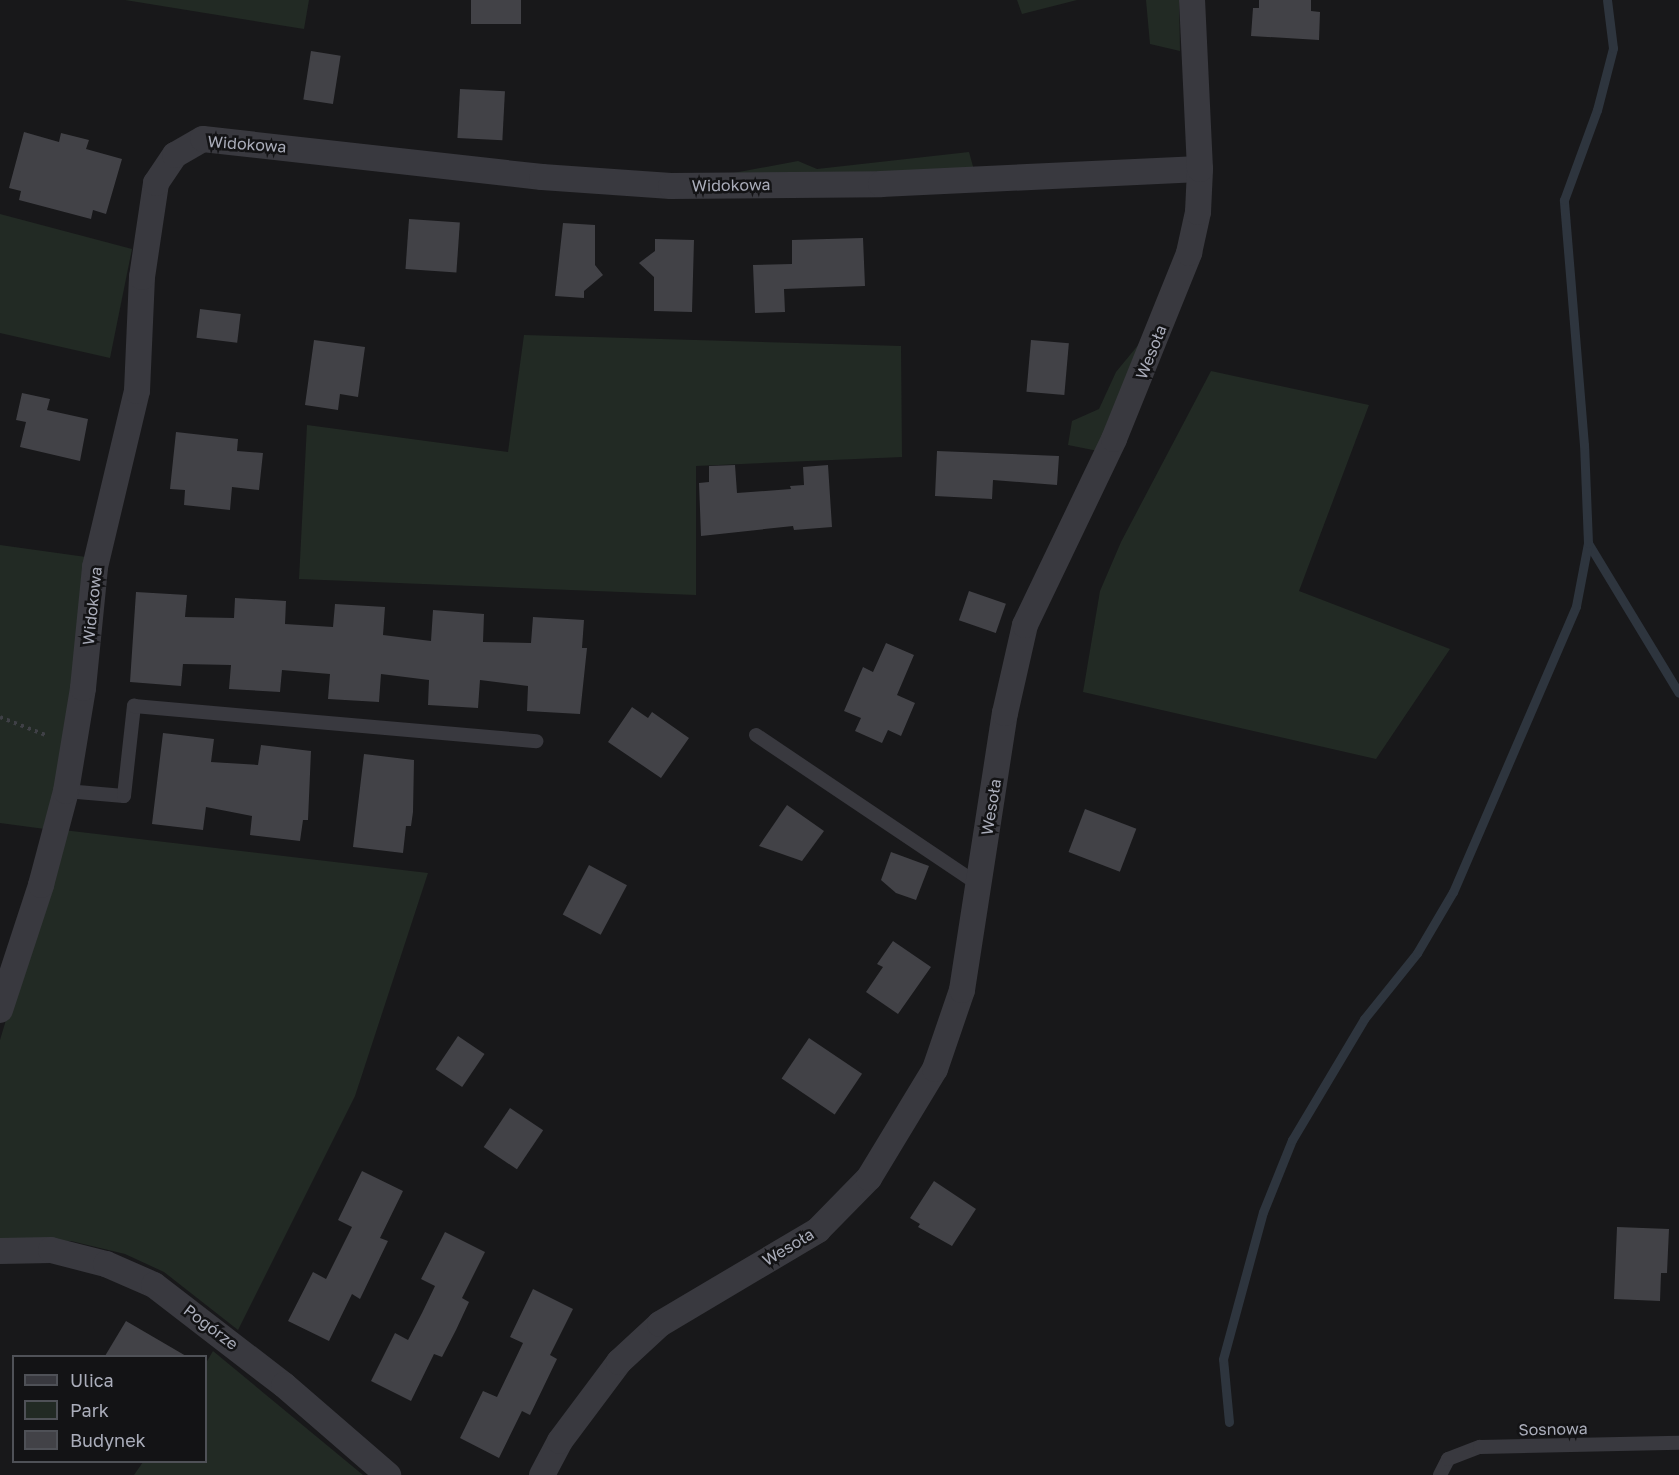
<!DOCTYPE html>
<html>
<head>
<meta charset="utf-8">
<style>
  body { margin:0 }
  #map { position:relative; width:1679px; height:1475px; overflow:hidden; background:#18181a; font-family:"Golos Text",sans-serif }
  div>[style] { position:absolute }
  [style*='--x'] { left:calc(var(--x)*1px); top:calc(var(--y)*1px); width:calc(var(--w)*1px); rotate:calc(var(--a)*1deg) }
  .green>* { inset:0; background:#222a24 }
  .stream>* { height:9px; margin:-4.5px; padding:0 4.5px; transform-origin:4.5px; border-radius:4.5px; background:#2e353e }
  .building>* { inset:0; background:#424247; transform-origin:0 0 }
  .path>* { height:4px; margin-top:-2px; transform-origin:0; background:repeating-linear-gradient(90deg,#3f4046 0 3px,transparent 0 7.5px) }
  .service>* { height:14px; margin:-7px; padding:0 7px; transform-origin:7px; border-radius:7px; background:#39393f }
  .minor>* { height:26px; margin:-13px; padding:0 13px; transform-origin:13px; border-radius:13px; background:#39393f }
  span { translate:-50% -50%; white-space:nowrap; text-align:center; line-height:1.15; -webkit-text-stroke:5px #131315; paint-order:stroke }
  .street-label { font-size:16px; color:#aaadba }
  .legend { position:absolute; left:12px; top:1355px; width:195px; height:108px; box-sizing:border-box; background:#131315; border:2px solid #4f5157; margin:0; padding:8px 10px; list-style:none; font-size:18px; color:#aaadba }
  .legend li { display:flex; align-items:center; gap:12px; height:30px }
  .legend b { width:30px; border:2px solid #4f5157 }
</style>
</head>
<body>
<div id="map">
  <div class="green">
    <div style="clip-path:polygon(125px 0,309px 0,304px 29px)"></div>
    <div style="clip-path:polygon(1017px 0,1077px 0,1022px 14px)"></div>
    <div style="clip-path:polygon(1146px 0,1179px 0,1180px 51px,1150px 44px)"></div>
    <div style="clip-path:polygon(969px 152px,974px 170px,712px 177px,798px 161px,817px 169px)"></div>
    <div style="clip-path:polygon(0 214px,132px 249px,110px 358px,0 333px)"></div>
    <div style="clip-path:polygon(1153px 327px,1098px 451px,1068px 445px,1072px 421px,1099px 409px,1116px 372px)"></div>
    <div style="clip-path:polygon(524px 335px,901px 346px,902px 457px,696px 466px,696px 595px,299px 579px,307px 425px,508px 452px)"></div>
    <div style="clip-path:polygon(1211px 371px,1369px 405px,1299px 591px,1450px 649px,1376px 759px,1083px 692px,1100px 591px,1121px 542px)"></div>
    <div style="clip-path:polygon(0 545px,86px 557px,63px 755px,45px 829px,0 823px)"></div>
    <div style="clip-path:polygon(63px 830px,428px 873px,355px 1096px,238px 1330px,164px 1272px,125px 1254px,71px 1241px,0 1240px,0 1040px)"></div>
    <div style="clip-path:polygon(213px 1351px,363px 1475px,134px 1475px,143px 1462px,206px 1462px,206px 1363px)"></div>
  </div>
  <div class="stream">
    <div style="--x:1588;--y:543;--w:175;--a:58.8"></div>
    <div style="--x:1229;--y:1422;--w:63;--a:-95.4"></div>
    <div style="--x:1223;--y:1359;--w:152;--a:-74.8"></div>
    <div style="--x:1263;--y:1212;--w:78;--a:-68.1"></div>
    <div style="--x:1292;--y:1140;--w:141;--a:-59.2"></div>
    <div style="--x:1364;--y:1019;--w:85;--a:-51.2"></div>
    <div style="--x:1417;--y:953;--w:71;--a:-59.5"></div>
    <div style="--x:1453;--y:892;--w:311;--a:-66.7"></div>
    <div style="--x:1576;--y:606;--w:64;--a:-79.2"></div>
    <div style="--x:1588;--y:543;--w:98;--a:-92.3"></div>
    <div style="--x:1584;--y:445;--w:246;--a:-94.7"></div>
    <div style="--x:1564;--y:200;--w:96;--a:-69.9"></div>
    <div style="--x:1597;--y:110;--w:64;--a:-75.5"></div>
    <div style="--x:1613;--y:48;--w:48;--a:-97.1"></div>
  </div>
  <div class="building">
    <div style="left:471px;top:0;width:50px;height:24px"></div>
    <div style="clip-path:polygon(1259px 0,1311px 0,1311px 11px,1320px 12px,1319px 40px,1251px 36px,1253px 8px,1259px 8px)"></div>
    <div style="left:311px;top:51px;width:30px;height:49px;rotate:9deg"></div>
    <div style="left:460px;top:89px;width:45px;height:49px;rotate:3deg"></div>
    <div style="clip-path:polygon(24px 132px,59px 142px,61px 133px,89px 140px,86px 149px,122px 159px,106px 214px,93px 210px,91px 219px,19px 200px,21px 191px,9px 188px)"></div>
    <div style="left:409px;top:219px;width:51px;height:50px;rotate:4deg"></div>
    <div style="clip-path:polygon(563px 223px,595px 225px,595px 265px,603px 275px,584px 291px,584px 298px,555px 296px)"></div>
    <div style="clip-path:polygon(863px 238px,865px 286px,784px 289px,785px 312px,755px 313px,753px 265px,792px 264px,792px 240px)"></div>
    <div style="clip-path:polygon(655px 239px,694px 240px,692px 312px,654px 311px,654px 277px,639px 263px,655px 251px)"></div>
    <div style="left:200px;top:309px;width:41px;height:29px;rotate:7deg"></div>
    <div style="clip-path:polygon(314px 340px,365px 347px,358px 397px,340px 394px,338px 410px,305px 405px)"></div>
    <div style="left:1031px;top:340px;width:38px;height:52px;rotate:5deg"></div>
    <div style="clip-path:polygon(22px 393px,50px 399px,47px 410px,88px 419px,80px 461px,20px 447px,26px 422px,16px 420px)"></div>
    <div style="clip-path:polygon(176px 432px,238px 439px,237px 451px,263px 453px,259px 490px,232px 487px,230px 510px,184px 505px,185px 490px,170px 489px)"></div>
    <div style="clip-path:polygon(937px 451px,1059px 456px,1057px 485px,993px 480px,992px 499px,935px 496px)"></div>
    <div style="clip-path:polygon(735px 465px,737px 493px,791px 489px,790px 486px,804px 485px,803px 467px,828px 465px,832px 527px,794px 530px,793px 526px,701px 536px,699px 483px,709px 482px,709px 466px)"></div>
    <div style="left:969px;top:591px;width:39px;height:31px;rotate:19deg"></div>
    <div style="clip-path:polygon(136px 592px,187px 595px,185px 617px,234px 618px,235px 598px,286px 601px,285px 624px,333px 627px,335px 604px,385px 607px,383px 635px,431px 641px,433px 610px,484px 614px,483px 642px,531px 643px,533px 617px,584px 620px,582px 648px,587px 648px,580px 714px,527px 711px,528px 686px,480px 680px,478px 708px,428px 705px,429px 680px,381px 674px,379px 702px,328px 699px,330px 674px,282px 670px,280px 692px,229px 689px,231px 665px,183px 664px,181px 686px,130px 682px)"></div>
    <div style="clip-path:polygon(886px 643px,914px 655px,897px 695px,915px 703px,901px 736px,888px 730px,882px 743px,855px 731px,861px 718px,844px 711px,863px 667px,873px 672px)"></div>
    <div style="clip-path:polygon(632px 707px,648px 718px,652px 712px,689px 738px,661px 778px,608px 742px)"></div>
    <div style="clip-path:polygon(163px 733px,214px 739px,211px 762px,258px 765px,261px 745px,311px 751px,308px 820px,303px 820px,300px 841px,250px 835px,252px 816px,206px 807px,203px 830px,152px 824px)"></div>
    <div style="clip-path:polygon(364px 754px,414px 760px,413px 812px,411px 826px,406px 826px,403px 853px,353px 847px)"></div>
    <div style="clip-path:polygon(787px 805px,824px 831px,802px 861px,759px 846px)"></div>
    <div style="left:1085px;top:809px;width:55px;height:46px;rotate:21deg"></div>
    <div style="clip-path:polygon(891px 852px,929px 866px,916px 900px,896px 893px,881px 880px)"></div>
    <div style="left:589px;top:865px;width:43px;height:56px;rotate:28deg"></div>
    <div style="clip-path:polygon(893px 941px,931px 967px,898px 1014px,866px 992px,883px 967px,877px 964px)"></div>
    <div style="left:458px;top:1036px;width:32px;height:40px;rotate:34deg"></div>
    <div style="left:809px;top:1038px;width:64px;height:49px;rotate:34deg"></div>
    <div style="left:510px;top:1108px;width:40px;height:47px;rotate:34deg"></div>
    <div style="clip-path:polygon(362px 1171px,403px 1191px,380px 1238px,388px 1241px,360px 1299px,352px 1294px,329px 1341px,288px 1321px,313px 1272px,326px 1279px,352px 1227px,338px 1220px)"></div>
    <div style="clip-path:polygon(934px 1181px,976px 1209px,952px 1246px,918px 1227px,920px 1224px,910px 1218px)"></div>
    <div style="clip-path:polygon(1617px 1227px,1669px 1229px,1667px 1273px,1661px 1273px,1660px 1301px,1614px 1299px)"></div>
    <div style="clip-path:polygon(445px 1232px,485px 1252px,462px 1298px,469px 1302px,456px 1330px,442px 1357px,434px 1354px,411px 1401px,371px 1381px,395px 1333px,408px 1340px,422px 1313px,435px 1286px,421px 1279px)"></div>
    <div style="clip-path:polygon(533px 1289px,573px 1309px,550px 1355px,557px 1359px,530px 1415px,522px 1411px,499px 1458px,460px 1438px,483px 1391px,497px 1397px,523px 1343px,510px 1337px)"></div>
    <div style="clip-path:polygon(126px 1321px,186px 1356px,105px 1356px)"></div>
  </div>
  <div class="path">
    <div style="--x:0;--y:717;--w:52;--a:21.6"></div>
  </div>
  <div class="service">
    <div style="--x:756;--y:735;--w:269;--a:33.9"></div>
    <div style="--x:66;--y:791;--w:58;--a:4.9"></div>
    <div style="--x:124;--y:796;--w:91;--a:-83.7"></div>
    <div style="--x:134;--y:706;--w:404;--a:5"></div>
    <div style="--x:1440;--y:1475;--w:18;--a:-63"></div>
    <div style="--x:1448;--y:1459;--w:34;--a:-21"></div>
    <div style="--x:1480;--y:1447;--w:199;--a:-1.2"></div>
  </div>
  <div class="minor">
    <div style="--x:0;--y:1010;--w:132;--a:-71.8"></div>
    <div style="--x:41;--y:885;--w:97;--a:-75.1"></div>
    <div style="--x:66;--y:791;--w:104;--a:-80.6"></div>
    <div style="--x:83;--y:688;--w:122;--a:-84.3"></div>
    <div style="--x:95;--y:567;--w:181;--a:-76.6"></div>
    <div style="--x:137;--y:391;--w:114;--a:-87.5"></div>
    <div style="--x:142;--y:277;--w:95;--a:-81.5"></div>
    <div style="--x:156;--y:183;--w:34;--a:-56"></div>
    <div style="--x:175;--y:155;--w:32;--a:-30"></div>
    <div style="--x:203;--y:139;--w:341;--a:6.4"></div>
    <div style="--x:542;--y:177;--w:129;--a:4"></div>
    <div style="--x:671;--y:186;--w:210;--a:-0.5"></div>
    <div style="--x:881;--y:184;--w:319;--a:-2.7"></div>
    <div style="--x:0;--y:1251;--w:51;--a:-1.1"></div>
    <div style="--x:51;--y:1250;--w:57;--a:14.3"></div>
    <div style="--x:106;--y:1264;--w:52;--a:23.6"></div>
    <div style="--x:154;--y:1285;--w:164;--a:37.6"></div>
    <div style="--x:284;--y:1385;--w:138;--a:40.9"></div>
    <div style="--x:542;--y:1475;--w:38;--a:-62"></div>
    <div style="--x:560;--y:1441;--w:99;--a:-53.2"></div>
    <div style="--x:619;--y:1362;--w:56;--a:-42.8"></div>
    <div style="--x:660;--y:1324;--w:184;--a:-30.7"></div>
    <div style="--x:818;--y:1230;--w:73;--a:-45.6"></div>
    <div style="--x:869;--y:1178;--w:127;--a:-58.8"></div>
    <div style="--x:935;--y:1069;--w:83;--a:-71.1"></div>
    <div style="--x:962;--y:990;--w:280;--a:-81.2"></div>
    <div style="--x:1005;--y:713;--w:90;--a:-77.2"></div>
    <div style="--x:1025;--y:625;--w:206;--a:-64.4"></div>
    <div style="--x:1114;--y:439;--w:201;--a:-68"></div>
    <div style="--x:1189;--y:253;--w:42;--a:-77.6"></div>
    <div style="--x:1198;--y:212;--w:43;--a:-87.3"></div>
    <div style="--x:1200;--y:169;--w:169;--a:-92.7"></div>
  </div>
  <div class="street-label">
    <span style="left:247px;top:144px;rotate:4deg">Widokowa</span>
    <span style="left:731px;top:185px;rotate:-1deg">Widokowa</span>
    <span style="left:1151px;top:352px;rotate:-68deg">Wesoła</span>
    <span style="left:92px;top:606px;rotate:-84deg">Widokowa</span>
    <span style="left:991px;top:807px;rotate:-81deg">Wesoła</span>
    <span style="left:788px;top:1247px;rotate:-31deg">Wesoła</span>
    <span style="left:211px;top:1327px;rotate:37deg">Pogórze</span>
    <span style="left:1553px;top:1429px;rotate:-1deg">Sosnowa</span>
  </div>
  <ul class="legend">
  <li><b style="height:8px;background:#39393f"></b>Ulica</li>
  <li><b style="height:16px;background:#222a24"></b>Park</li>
  <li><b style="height:16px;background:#424247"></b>Budynek</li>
  </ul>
</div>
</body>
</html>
